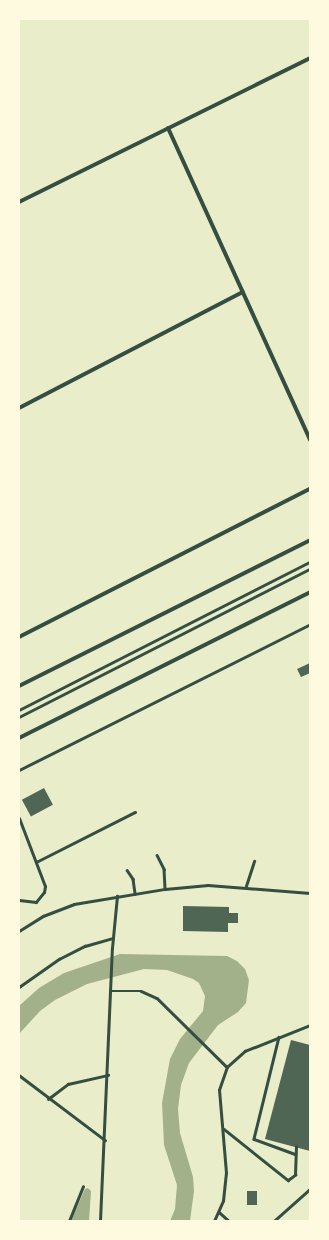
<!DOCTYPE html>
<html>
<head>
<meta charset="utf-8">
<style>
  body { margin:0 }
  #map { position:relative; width:329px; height:1240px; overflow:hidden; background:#e9edc9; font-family:Ubuntu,sans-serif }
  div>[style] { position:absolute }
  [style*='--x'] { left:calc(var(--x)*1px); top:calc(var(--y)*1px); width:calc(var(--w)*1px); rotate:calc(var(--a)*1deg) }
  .water>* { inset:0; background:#a3b18a }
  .building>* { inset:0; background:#4f6655; transform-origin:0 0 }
  .path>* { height:2.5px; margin:-1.25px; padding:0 1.25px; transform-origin:1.25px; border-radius:1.25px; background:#344e41 }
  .service>* { height:3px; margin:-1.5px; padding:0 1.5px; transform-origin:1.5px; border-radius:1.5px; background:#344e41 }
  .minor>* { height:4px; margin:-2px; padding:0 2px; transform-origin:2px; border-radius:2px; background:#344e41 }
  span { translate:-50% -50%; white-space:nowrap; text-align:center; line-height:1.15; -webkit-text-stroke:3px #fefae0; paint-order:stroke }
  .frame { position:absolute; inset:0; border:20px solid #fefae0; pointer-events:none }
</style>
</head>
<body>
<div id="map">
  <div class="water">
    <div style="clip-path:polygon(120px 954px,227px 956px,237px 961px,245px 969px,249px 980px,246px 1003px,238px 1012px,218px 1025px,189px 1063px,181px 1085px,178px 1109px,180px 1133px,193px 1177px,194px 1191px,190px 1221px,170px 1221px,175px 1209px,177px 1185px,164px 1145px,162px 1103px,170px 1059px,180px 1039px,203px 1011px,205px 996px,199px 983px,193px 979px,167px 970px,144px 969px,87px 984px,55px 1000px,40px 1011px,19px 1034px,19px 1006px,39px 988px,64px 973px)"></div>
    <div style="clip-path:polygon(88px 1188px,91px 1191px,89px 1221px,71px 1221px,85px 1189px)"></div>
  </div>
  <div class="building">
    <div style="clip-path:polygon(310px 663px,310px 673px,301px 677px,297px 669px)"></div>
    <div style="left:44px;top:788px;width:19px;height:25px;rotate:62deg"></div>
    <div style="clip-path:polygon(183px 906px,229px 907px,229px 913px,238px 913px,238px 923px,228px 923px,228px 932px,183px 931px)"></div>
    <div style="clip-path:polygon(291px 1040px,310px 1045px,310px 1151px,265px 1139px)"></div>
    <div style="left:247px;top:1191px;width:10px;height:14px"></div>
  </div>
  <div class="path">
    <div style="--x:19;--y:710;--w:326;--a:-27"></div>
    <div style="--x:19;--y:717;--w:326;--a:-27"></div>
    <div style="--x:157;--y:855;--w:16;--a:63"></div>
    <div style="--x:164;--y:869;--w:20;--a:87"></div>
    <div style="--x:127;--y:870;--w:11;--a:56"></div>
    <div style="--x:133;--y:879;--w:15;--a:82"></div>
    <div style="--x:246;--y:886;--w:26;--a:-72"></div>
    <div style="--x:19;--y:931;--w:28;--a:-32"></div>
    <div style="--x:43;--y:916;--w:33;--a:-21"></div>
    <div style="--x:74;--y:904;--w:92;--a:-9.4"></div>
    <div style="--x:165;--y:889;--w:43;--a:-5.3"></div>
    <div style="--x:208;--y:885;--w:102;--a:4.5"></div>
    <div style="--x:19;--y:987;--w:49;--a:-35"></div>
    <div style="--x:59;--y:959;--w:29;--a:-27"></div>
    <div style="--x:85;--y:946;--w:29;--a:-16"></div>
    <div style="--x:110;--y:991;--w:31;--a:0"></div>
    <div style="--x:141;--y:991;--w:17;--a:24"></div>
    <div style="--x:157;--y:998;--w:98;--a:44.6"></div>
    <div style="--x:279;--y:1037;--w:105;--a:103.8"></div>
    <div style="--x:254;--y:1139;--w:44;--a:20.1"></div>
    <div style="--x:19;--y:1075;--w:108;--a:37.1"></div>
    <div style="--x:48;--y:1099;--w:25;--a:-37"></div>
    <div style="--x:68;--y:1084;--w:41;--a:-12.7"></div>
    <div style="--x:224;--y:1129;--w:82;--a:38.6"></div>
    <div style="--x:288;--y:1180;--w:9;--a:-36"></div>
    <div style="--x:295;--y:1175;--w:28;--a:-88"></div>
    <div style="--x:219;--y:1212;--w:13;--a:42"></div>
    <div style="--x:69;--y:1221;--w:37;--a:-68"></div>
    <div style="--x:100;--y:1221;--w:273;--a:-87.5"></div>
    <div style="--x:112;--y:948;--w:52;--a:-84.5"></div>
    <div style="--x:214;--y:1221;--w:22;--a:-66"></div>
    <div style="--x:223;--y:1201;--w:28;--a:-84"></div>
    <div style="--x:226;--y:1173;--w:83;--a:-94.8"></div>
    <div style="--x:219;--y:1090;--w:24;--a:-71"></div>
    <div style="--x:227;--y:1067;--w:24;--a:-42"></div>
    <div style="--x:245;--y:1051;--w:70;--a:-21.8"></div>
    <div style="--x:274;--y:1221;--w:48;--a:-41.6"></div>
  </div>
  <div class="service">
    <div style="--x:19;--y:770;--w:326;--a:-26.6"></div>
    <div style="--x:19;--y:818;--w:73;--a:69.1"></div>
    <div style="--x:45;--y:886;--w:6;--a:99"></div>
    <div style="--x:44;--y:892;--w:13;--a:129"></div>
    <div style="--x:36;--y:902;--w:17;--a:-173"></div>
    <div style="--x:36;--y:862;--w:111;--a:-26.8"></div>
  </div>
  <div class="minor">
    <div style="--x:168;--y:128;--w:343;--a:65.5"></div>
    <div style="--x:19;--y:202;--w:325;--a:-26.3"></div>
    <div style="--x:19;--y:408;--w:252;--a:-27.4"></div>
    <div style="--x:19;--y:637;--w:326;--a:-27"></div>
    <div style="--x:19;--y:686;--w:326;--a:-26.6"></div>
    <div style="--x:19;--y:738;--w:326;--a:-26.6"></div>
  </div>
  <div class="frame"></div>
</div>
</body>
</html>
